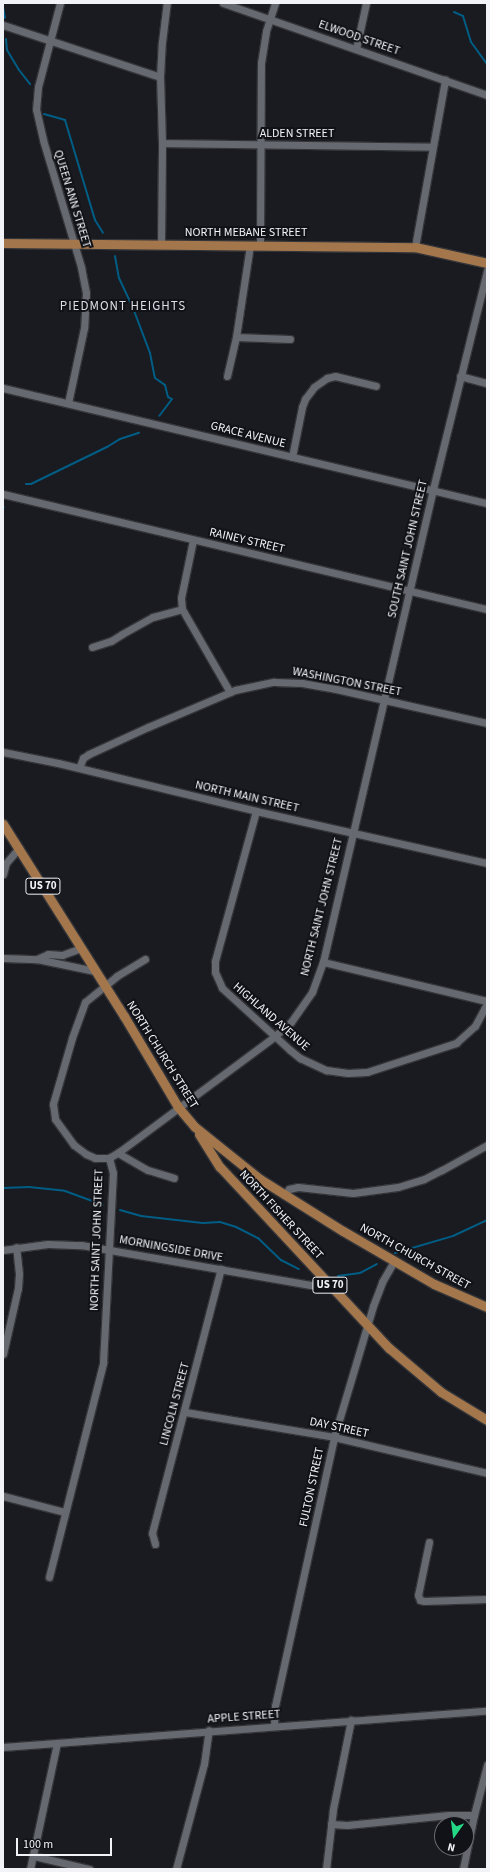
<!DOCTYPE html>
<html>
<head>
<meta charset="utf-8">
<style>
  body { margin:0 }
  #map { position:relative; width:490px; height:1872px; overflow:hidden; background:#191b21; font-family:"Source Sans 3",sans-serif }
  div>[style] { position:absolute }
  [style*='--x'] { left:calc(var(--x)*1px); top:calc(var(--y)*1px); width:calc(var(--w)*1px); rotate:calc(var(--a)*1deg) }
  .stream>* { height:2px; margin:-1px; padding:0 1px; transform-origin:1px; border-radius:1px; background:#015d84 }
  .roads { filter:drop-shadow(1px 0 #343539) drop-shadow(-1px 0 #343539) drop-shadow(0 1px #343539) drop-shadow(0 -1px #343539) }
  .minor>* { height:7px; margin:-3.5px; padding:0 3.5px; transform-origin:3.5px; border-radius:3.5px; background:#666970 }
  .major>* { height:9px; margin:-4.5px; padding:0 4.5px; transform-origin:4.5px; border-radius:4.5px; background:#a3764b }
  span { translate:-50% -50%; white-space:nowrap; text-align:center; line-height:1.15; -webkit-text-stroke:4px #101217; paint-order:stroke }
  .shield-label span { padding:1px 3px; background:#101217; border:1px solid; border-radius:3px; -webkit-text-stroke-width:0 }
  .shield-label { font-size:11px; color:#f1f3f7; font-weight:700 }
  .street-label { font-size:12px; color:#f1f3f7 }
  .neighbourhood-label { font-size:13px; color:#dcdfe7; letter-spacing:1px }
  .frame { position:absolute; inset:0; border:4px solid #f1f3f7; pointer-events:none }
  .north { position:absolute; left:434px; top:1816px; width:40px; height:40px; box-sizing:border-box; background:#101217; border:1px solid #6a6c71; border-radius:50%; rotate:194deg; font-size:11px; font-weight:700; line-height:16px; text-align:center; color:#f1f3f7 }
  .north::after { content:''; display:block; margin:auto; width:14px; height:18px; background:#24d886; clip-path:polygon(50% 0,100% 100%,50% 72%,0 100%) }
  .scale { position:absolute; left:16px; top:1838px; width:96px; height:18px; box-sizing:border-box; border:2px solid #f1f3f7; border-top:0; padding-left:5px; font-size:12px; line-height:14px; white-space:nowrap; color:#f1f3f7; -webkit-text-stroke:3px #101217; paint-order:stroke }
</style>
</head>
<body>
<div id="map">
  <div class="stream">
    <div style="--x:3;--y:7;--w:11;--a:80"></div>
    <div style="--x:454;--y:12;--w:10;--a:24"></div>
    <div style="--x:463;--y:16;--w:27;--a:73"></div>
    <div style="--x:471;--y:42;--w:27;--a:54"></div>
    <div style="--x:6;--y:39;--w:11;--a:85"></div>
    <div style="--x:7;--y:50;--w:23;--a:59"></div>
    <div style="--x:19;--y:70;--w:18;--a:52"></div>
    <div style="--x:44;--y:114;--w:22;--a:16"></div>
    <div style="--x:65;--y:120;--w:104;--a:73.3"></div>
    <div style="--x:95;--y:220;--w:15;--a:58"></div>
    <div style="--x:115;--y:256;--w:22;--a:80"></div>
    <div style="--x:119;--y:278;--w:33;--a:65"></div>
    <div style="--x:133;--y:308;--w:48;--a:69.3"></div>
    <div style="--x:150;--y:353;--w:25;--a:79"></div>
    <div style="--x:155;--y:378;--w:12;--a:35"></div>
    <div style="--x:165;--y:385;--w:12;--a:76"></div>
    <div style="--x:168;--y:397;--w:4;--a:27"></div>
    <div style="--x:172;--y:399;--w:21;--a:127"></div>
    <div style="--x:26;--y:484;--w:5;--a:0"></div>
    <div style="--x:31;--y:484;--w:85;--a:-26"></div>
    <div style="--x:107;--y:447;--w:15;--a:-32"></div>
    <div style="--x:120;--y:439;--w:20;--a:-18"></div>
    <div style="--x:3;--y:508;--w:1;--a:-45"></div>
    <div style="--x:3;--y:1188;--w:26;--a:-2"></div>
    <div style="--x:29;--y:1187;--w:36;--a:6"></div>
    <div style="--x:65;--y:1191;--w:40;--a:20.2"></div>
    <div style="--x:120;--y:1210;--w:22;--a:16"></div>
    <div style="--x:141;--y:1216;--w:62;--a:6.4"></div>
    <div style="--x:203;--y:1223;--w:17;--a:-3"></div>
    <div style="--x:220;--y:1222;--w:17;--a:17"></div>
    <div style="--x:236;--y:1227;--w:25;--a:27"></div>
    <div style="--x:258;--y:1238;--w:32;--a:44"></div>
    <div style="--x:281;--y:1260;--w:20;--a:27"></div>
    <div style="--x:395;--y:1253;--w:60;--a:-16.3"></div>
    <div style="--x:453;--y:1236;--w:38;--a:-25"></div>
    <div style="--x:338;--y:1276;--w:22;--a:-8"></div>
    <div style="--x:360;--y:1273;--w:19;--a:-28"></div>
  </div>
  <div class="roads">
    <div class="minor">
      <div style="--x:60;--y:3;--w:87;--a:104.7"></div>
      <div style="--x:38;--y:87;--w:22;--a:95"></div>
      <div style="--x:36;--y:109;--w:32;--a:77"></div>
      <div style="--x:43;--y:140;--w:133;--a:73.3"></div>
      <div style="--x:81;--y:267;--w:26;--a:79"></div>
      <div style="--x:86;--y:293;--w:35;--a:93"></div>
      <div style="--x:84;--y:328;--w:77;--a:102"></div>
      <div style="--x:223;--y:3;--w:280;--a:19.2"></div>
      <div style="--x:3;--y:25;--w:165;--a:18.3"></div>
      <div style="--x:356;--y:49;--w:47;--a:-77.7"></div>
      <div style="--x:162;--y:143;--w:270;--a:0.8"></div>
      <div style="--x:161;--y:244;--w:101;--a:-89.4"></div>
      <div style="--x:162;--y:143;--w:66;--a:-91.7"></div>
      <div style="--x:160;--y:77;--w:35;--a:-87"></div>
      <div style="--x:162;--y:42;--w:39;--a:-83"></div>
      <div style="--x:260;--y:244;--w:181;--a:-89.7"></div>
      <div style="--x:261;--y:63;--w:32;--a:-81"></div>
      <div style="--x:266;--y:31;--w:29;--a:-72"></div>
      <div style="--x:415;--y:247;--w:170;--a:-79.8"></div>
      <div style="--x:236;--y:337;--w:54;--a:2.1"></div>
      <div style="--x:227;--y:376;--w:40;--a:-77"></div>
      <div style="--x:236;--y:337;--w:92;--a:-81.3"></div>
      <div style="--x:460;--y:376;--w:28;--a:15"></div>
      <div style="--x:3;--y:388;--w:497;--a:13.4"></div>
      <div style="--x:292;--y:457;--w:51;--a:-78.7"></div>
      <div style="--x:302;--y:407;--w:9;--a:-69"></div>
      <div style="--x:305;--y:399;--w:15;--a:-53"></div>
      <div style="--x:314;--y:387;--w:16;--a:-35"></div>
      <div style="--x:327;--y:378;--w:8;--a:-14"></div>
      <div style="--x:335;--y:376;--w:42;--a:13.7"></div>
      <div style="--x:3;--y:494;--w:497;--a:13.4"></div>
      <div style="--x:193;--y:540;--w:59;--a:101.7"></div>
      <div style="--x:181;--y:598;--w:11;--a:85"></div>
      <div style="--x:182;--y:609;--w:96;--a:60"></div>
      <div style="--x:92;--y:647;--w:20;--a:-18"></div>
      <div style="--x:111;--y:641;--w:13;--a:-32"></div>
      <div style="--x:122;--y:634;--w:35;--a:-29"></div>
      <div style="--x:153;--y:617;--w:30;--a:-15"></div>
      <div style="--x:3;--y:752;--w:56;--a:11.3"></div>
      <div style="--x:58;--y:763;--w:204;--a:13.6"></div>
      <div style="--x:256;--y:811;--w:237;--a:12.7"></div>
      <div style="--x:79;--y:768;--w:11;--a:-68"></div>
      <div style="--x:83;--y:758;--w:7;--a:-34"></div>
      <div style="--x:89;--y:754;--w:65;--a:-24.6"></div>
      <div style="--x:148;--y:727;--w:95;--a:-23"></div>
      <div style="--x:235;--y:690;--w:40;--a:-12"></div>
      <div style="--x:274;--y:682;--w:28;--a:2"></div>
      <div style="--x:302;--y:683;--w:35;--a:10"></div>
      <div style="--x:336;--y:689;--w:155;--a:12.7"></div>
      <div style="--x:256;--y:811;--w:156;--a:105.3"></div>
      <div style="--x:215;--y:961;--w:11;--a:90"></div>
      <div style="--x:215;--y:972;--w:17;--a:66"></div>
      <div style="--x:222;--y:988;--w:92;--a:42.4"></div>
      <div style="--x:290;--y:1050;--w:13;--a:39"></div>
      <div style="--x:300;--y:1058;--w:29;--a:25"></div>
      <div style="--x:326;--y:1070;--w:22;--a:8"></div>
      <div style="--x:348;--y:1073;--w:19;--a:-3"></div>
      <div style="--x:367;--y:1072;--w:94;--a:-18"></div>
      <div style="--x:456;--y:1043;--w:25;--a:-42"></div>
      <div style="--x:475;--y:1026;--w:26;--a:-62"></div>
      <div style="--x:3;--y:874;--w:11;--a:-75"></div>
      <div style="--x:6;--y:863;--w:20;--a:-49"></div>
      <div style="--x:3;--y:958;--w:34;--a:2"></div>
      <div style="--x:37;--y:959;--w:59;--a:11.7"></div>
      <div style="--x:37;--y:959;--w:12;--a:-24"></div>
      <div style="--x:48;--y:954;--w:14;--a:4"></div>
      <div style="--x:62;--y:955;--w:20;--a:-20"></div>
      <div style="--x:145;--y:959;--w:33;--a:149"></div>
      <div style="--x:117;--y:976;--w:41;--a:140.9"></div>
      <div style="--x:85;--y:1002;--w:38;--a:110"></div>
      <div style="--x:72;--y:1038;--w:69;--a:106.1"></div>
      <div style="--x:53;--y:1104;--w:15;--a:82"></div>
      <div style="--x:55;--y:1119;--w:32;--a:54"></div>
      <div style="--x:74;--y:1145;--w:15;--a:37"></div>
      <div style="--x:86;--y:1154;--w:10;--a:24"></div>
      <div style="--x:95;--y:1158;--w:14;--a:0"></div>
      <div style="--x:109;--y:1158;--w:12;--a:-31"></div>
      <div style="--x:119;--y:1152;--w:194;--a:-36.6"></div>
      <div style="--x:275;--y:1036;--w:21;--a:-41"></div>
      <div style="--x:291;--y:1022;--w:37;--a:-55"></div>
      <div style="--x:312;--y:992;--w:32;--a:-70"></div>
      <div style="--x:323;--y:962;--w:486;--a:-76.9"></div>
      <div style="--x:433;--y:489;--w:226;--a:-76.1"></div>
      <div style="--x:323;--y:962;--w:169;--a:13.4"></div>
      <div style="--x:118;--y:1153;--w:34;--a:30"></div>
      <div style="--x:148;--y:1170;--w:27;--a:17"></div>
      <div style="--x:284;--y:1195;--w:8;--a:-50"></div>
      <div style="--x:289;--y:1189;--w:9;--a:-13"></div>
      <div style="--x:298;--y:1187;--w:55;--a:6.2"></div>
      <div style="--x:353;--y:1193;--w:45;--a:-7.6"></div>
      <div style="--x:398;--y:1187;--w:27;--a:-17"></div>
      <div style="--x:424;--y:1179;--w:20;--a:-27"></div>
      <div style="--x:442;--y:1170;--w:51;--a:-29.1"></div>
      <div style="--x:3;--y:1250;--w:45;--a:-7.6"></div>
      <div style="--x:48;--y:1244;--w:33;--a:2"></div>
      <div style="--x:81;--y:1245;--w:233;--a:9.9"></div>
      <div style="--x:3;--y:1354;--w:68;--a:-77.2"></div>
      <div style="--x:18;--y:1288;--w:14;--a:-86"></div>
      <div style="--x:19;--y:1274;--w:27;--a:-96"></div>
      <div style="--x:185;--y:1412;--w:151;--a:9.5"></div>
      <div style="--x:334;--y:1437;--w:157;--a:13.2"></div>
      <div style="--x:3;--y:1496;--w:64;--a:14.5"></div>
      <div style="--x:429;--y:1542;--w:54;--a:101.7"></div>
      <div style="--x:418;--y:1595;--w:5;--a:68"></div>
      <div style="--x:420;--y:1600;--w:4;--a:14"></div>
      <div style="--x:424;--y:1601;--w:63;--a:-1.8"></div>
      <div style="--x:155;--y:1544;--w:11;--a:-105"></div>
      <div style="--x:152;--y:1533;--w:273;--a:-75.4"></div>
      <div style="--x:49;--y:1577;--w:221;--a:-75.8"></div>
      <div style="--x:103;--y:1363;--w:190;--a:-87"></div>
      <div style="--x:113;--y:1173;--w:16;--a:-105"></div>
      <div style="--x:274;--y:1725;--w:19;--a:-87"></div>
      <div style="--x:275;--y:1706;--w:275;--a:-77.6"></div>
      <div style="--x:334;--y:1437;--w:137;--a:-73.4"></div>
      <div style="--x:373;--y:1306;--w:26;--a:-69"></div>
      <div style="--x:382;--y:1282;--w:24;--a:-60"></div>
      <div style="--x:3;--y:1747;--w:485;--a:-4.3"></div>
      <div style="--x:331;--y:1824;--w:16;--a:4"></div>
      <div style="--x:347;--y:1825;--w:102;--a:-5.6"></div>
      <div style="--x:449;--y:1815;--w:25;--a:0"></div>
      <div style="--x:34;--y:1856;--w:57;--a:13.3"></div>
      <div style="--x:30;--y:1869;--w:129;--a:-77.9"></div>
      <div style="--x:176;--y:1869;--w:109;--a:-75.1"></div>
      <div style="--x:204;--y:1764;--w:34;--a:-82"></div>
      <div style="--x:326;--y:1869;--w:60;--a:-83.3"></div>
      <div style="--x:333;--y:1809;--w:91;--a:-78.6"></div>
      <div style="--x:463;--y:1869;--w:55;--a:-78.5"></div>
      <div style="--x:474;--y:1815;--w:52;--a:-75.4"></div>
    </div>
    <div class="major">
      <div style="--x:3;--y:243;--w:412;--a:0.6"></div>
      <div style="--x:415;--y:247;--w:74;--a:12.5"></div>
      <div style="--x:3;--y:824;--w:227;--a:57.8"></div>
      <div style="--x:124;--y:1016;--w:106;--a:59.3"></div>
      <div style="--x:178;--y:1107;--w:26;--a:50"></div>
      <div style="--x:195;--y:1127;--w:83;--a:38.7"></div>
      <div style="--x:260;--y:1179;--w:98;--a:32.1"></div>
      <div style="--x:343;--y:1231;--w:105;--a:30.2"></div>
      <div style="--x:434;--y:1284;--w:58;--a:23.5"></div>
      <div style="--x:199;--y:1134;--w:39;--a:58"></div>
      <div style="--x:220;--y:1167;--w:248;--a:47"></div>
      <div style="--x:389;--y:1348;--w:68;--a:40.2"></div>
      <div style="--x:441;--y:1392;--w:54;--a:31.3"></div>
    </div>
  </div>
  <div class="shield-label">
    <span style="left:43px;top:886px">US 70</span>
    <span style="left:330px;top:1285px">US 70</span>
  </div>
  <div class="street-label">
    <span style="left:359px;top:38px;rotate:19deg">ELWOOD STREET</span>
    <span style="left:297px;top:134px">ALDEN STREET</span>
    <span style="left:72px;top:199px;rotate:73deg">QUEEN ANN STREET</span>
    <span style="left:246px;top:233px">NORTH MEBANE STREET</span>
    <span style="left:248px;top:435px;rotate:14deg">GRACE AVENUE</span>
    <span style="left:247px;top:541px;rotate:13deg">RAINEY STREET</span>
    <span style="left:408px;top:549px;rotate:-77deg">SOUTH SAINT JOHN STREET</span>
    <span style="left:347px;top:682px;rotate:11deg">WASHINGTON STREET</span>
    <span style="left:247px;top:797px;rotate:13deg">NORTH MAIN STREET</span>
    <span style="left:322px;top:907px;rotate:-76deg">NORTH SAINT JOHN STREET</span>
    <span style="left:271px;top:1017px;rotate:41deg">HIGHLAND AVENUE</span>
    <span style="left:162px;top:1055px;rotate:58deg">NORTH CHURCH STREET</span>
    <span style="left:281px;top:1215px;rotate:47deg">NORTH FISHER STREET</span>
    <span style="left:97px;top:1240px;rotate:-88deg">NORTH SAINT JOHN STREET</span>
    <span style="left:171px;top:1249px;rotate:10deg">MORNINGSIDE DRIVE</span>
    <span style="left:415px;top:1257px;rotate:29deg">NORTH CHURCH STREET</span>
    <span style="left:175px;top:1404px;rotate:-75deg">LINCOLN STREET</span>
    <span style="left:339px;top:1428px;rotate:12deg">DAY STREET</span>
    <span style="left:312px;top:1487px;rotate:-78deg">FULTON STREET</span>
    <span style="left:244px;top:1717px;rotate:-4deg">APPLE STREET</span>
  </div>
  <div class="neighbourhood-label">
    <span style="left:123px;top:306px">PIEDMONT HEIGHTS</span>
  </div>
  <div class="frame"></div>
  <div class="north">N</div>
  <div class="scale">100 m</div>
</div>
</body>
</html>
